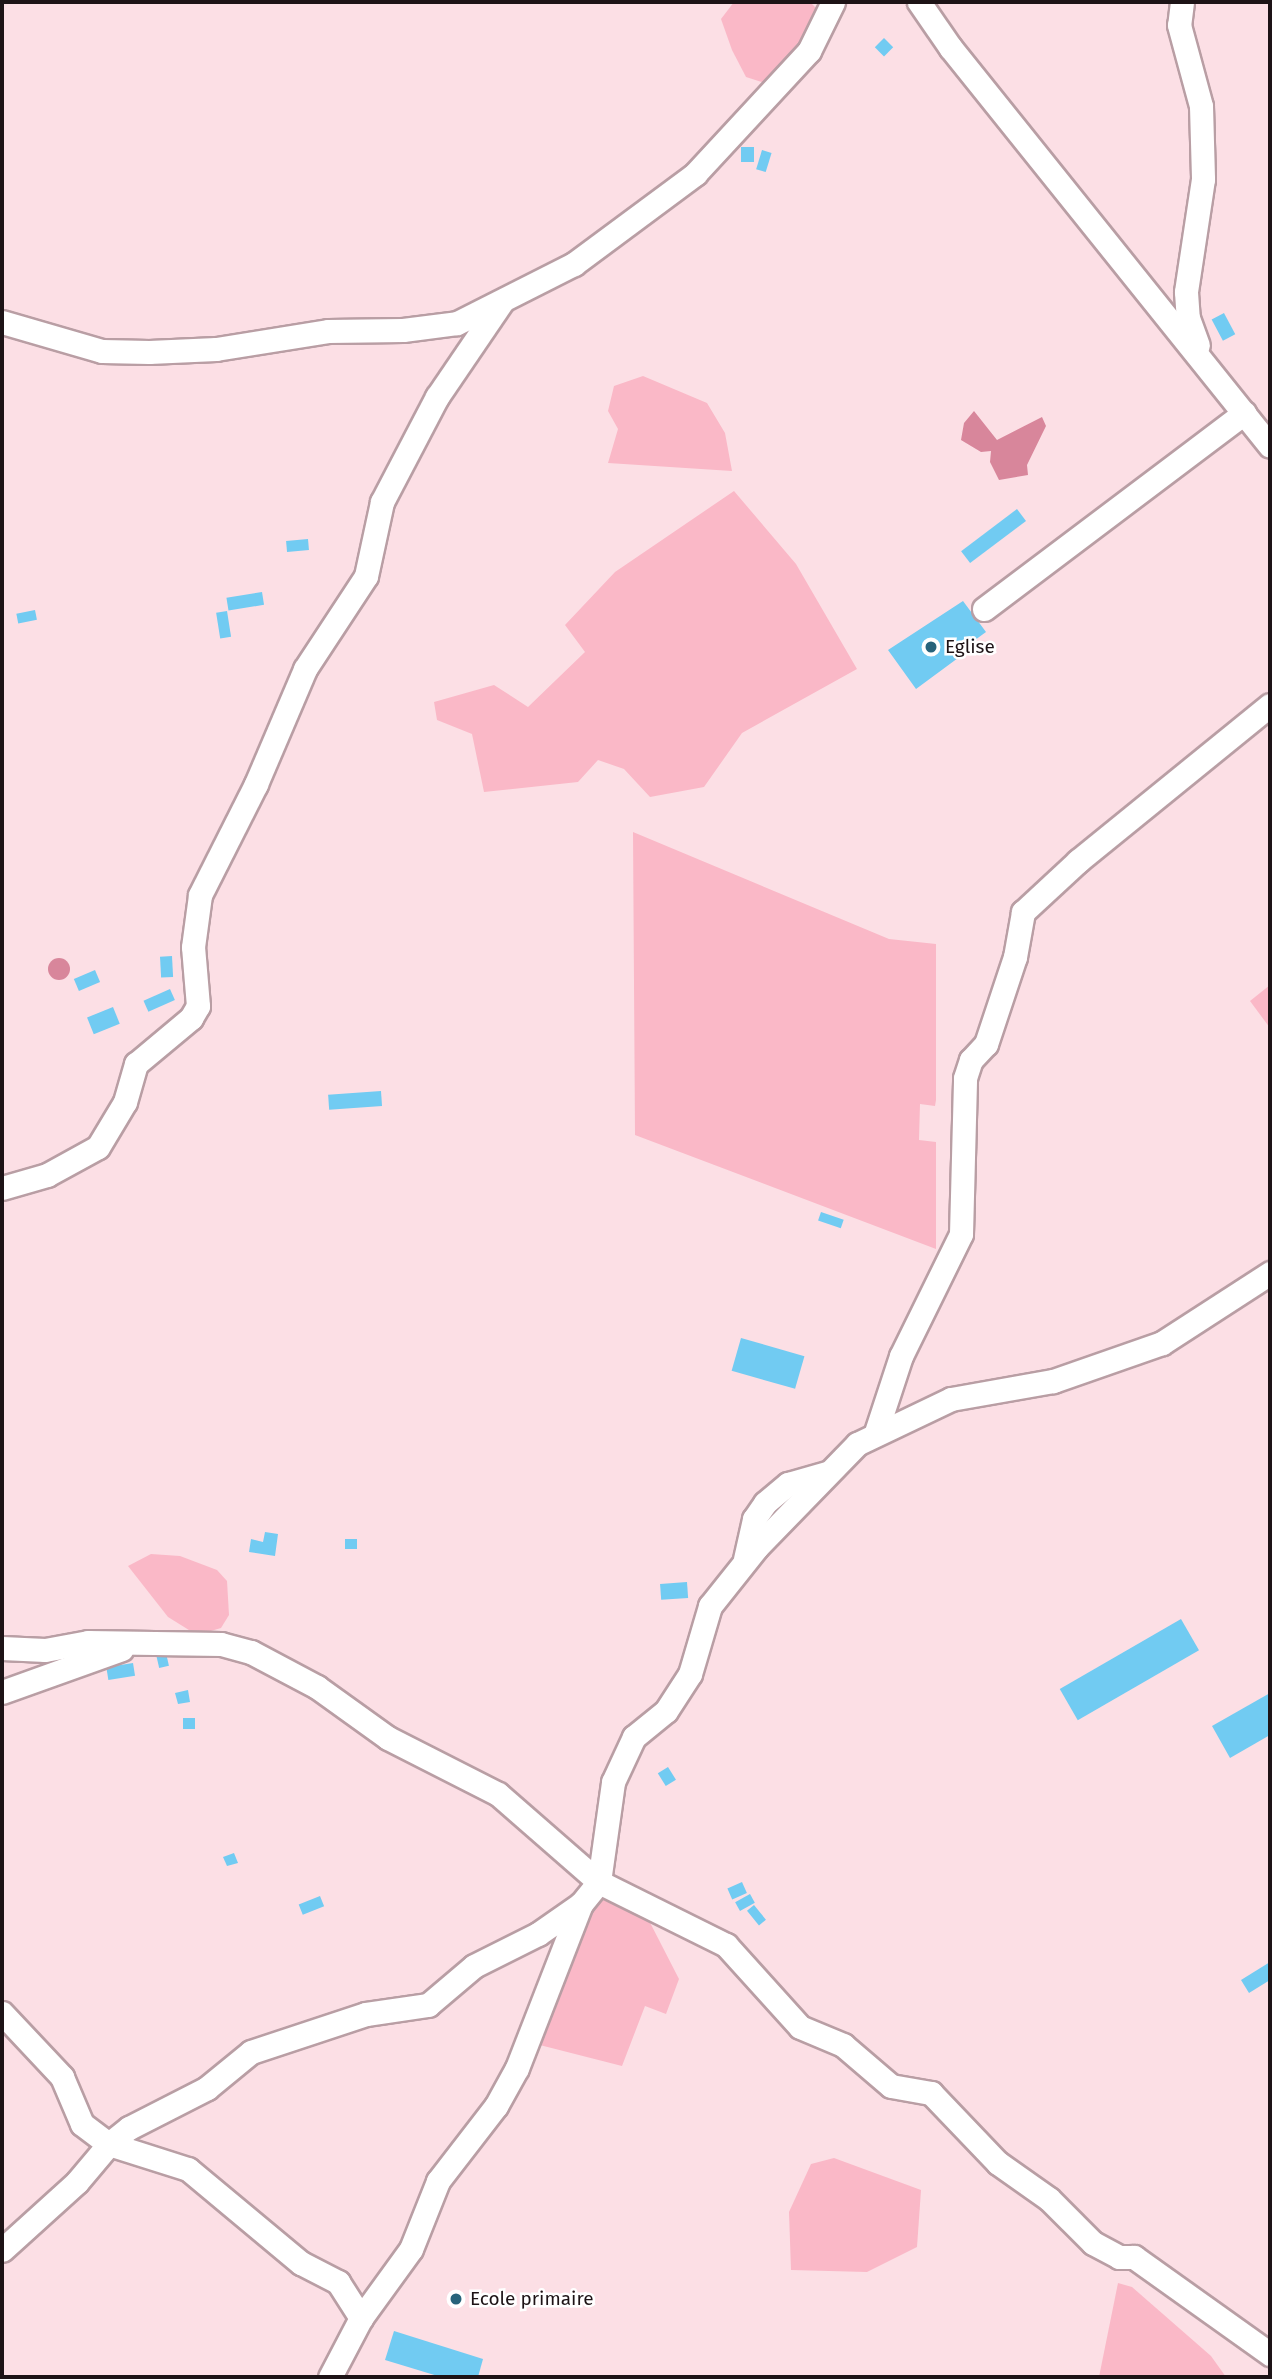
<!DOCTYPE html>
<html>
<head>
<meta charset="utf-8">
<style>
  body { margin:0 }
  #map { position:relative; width:1272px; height:2379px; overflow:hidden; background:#fcdfe5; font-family:"Fira Sans",sans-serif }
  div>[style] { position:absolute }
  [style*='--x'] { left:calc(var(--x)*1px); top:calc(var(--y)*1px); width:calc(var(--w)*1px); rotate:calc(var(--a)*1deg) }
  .green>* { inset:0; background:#fab8c7 }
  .water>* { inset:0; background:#d8869b }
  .round { border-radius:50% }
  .building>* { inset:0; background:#71cbf2; transform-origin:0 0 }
  .roads { filter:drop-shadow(2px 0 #b99ea4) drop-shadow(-2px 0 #b99ea4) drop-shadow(0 2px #b99ea4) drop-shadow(0 -2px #b99ea4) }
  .minor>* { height:23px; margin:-11.5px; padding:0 11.5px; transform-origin:11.5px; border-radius:11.5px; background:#fff }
  .dots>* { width:19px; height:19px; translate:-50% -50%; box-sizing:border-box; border:4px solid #fff; border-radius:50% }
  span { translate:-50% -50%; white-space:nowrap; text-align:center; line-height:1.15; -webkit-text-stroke:5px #fff; paint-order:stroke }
  .poi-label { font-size:19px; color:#1d1316 }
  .left { translate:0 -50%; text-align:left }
  .frame { position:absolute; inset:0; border:4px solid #1d1316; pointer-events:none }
</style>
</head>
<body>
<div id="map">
  <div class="green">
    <div style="clip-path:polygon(734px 2px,810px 2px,826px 18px,777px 87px,746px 77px,732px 50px,721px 19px)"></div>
    <div style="clip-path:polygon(643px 376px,707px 403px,725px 433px,732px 471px,608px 463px,618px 429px,608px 411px,614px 386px)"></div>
    <div style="clip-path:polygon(734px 491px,796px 564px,857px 669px,742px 733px,704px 787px,650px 797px,624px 769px,598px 760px,578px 782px,484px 792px,472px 734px,437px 720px,434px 702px,494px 685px,528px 707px,585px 652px,565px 625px,615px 572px)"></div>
    <div style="clip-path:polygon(633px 832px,889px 939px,936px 944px,936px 1100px,935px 1106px,920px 1104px,919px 1140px,936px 1142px,936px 1249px,635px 1135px)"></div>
    <div style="clip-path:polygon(1270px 985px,1270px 1028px,1250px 1001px)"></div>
    <div style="clip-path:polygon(151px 1554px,180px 1556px,217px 1570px,227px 1581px,229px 1615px,221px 1628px,197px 1635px,168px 1617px,128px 1566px)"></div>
    <div style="clip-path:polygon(599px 1882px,642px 1907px,679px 1979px,666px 2014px,645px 2006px,622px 2066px,528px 2042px)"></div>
    <div style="clip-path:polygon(834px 2158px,921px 2190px,917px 2247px,867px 2272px,791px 2270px,789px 2212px,811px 2164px)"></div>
    <div style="clip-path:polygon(1118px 2283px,1132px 2287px,1211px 2356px,1226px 2377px,1099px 2377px)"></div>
  </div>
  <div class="water">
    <div style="clip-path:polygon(974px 411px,997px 440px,1042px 417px,1046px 426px,1027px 465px,1028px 475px,999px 480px,990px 462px,991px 451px,981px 452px,961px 440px,964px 423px)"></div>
    <div class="round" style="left:48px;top:958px;width:22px;height:22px"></div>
  </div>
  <div class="building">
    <div style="left:884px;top:38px;width:13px;height:13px;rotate:45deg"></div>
    <div style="left:741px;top:147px;width:13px;height:15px"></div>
    <div style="left:762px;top:150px;width:10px;height:20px;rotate:17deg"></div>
    <div style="left:1224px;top:313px;width:24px;height:14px;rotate:62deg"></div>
    <div style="left:1017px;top:509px;width:15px;height:70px;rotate:53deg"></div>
    <div style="left:308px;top:539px;width:11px;height:22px;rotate:85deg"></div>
    <div style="left:262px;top:592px;width:13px;height:36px;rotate:81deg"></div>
    <div style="clip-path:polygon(963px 601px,986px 632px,975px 640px,977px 644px,916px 689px,888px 650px)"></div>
    <div style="left:35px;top:610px;width:10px;height:19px;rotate:79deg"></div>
    <div style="left:227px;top:611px;width:26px;height:11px;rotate:81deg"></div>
    <div style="left:172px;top:956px;width:21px;height:12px;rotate:87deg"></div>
    <div style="left:95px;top:970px;width:13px;height:23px;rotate:67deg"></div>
    <div style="left:170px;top:989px;width:12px;height:29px;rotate:66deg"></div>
    <div style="left:113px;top:1007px;width:18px;height:28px;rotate:68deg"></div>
    <div style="left:381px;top:1091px;width:15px;height:53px;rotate:86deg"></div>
    <div style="left:821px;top:1212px;width:24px;height:9px;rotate:19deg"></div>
    <div style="left:741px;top:1338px;width:66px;height:34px;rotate:16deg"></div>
    <div style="clip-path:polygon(265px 1532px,278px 1534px,275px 1556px,249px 1552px,251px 1539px,263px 1542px)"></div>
    <div style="left:345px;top:1539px;width:12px;height:10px"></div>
    <div style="left:687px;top:1582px;width:16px;height:27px;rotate:86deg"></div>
    <div style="left:1181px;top:1619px;width:36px;height:140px;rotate:60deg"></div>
    <div style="left:166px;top:1653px;width:13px;height:10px;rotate:77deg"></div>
    <div style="left:133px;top:1663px;width:13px;height:27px;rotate:81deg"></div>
    <div style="clip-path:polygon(188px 1690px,190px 1702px,178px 1704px,175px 1693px)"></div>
    <div style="clip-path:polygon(1270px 1693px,1270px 1735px,1230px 1758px,1212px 1726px)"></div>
    <div style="left:183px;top:1718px;width:12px;height:11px"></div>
    <div style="left:668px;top:1767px;width:15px;height:12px;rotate:58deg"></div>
    <div style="clip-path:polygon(234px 1853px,238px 1863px,227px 1866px,223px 1857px)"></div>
    <div style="left:742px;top:1882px;width:12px;height:16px;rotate:66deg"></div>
    <div style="left:750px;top:1894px;width:10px;height:17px;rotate:61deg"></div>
    <div style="left:320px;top:1896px;width:11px;height:23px;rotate:68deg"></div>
    <div style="left:754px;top:1905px;width:19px;height:9px;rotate:51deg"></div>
    <div style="clip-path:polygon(1270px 1962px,1270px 1980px,1249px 1993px,1241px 1980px)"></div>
    <div style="clip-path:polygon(394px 2331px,483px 2359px,478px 2377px,441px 2377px,385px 2360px)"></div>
  </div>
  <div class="roads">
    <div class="minor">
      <div style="--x:919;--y:2;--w:55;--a:55.4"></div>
      <div style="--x:950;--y:47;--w:511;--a:51.27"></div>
      <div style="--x:1182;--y:2;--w:23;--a:97"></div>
      <div style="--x:1179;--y:25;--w:84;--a:74.8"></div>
      <div style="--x:1201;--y:106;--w:73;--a:88.4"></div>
      <div style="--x:1203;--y:179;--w:114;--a:98.6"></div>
      <div style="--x:1186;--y:292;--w:26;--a:86"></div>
      <div style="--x:1188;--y:318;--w:29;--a:70"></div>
      <div style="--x:2;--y:322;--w:104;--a:16.2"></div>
      <div style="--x:102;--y:351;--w:47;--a:1.2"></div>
      <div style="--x:149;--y:352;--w:67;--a:-2.6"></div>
      <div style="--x:216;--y:349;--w:113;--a:-9.1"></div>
      <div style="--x:328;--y:331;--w:75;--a:-0.8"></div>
      <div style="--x:403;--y:330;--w:54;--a:-7.4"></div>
      <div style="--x:457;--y:323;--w:131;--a:-26.8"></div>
      <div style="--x:574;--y:264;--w:151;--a:-36.6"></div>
      <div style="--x:695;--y:174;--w:168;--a:-47.2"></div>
      <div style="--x:809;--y:51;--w:55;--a:-63.9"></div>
      <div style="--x:984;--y:609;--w:326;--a:-37"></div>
      <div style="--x:2;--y:1188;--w:47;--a:-16.1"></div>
      <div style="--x:47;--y:1175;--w:58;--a:-28.8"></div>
      <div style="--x:98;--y:1147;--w:52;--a:-59"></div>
      <div style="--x:125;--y:1102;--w:40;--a:-74"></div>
      <div style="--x:136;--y:1064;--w:72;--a:-39.9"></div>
      <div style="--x:191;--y:1018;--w:14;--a:-60"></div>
      <div style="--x:198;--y:1006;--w:59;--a:-94.8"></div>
      <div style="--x:193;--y:947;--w:52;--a:-82.3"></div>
      <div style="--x:200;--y:895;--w:124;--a:-63.2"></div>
      <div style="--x:256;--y:784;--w:125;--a:-66.9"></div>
      <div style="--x:305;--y:669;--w:111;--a:-56.7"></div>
      <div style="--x:366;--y:576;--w:76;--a:-77.8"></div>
      <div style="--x:382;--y:502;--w:119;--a:-62.4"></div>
      <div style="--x:437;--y:397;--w:114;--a:-55.8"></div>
      <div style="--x:876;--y:1432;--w:80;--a:-71.8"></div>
      <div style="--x:901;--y:1356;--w:136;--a:-63.8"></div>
      <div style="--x:961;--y:1234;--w:156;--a:-88.5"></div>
      <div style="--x:965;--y:1078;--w:19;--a:-72"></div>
      <div style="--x:971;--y:1060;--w:22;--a:-47"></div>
      <div style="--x:986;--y:1044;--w:92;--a:-71.6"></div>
      <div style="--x:1015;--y:957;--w:46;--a:-79.9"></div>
      <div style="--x:1023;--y:912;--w:75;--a:-42.8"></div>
      <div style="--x:1078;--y:861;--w:247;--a:-39.1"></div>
      <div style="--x:745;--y:1559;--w:41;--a:-77.3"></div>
      <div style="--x:754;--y:1519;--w:19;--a:-55"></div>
      <div style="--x:765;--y:1503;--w:30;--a:-40"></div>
      <div style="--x:788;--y:1484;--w:40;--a:-16"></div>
      <div style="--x:2;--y:1648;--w:43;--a:2.7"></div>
      <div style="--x:45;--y:1650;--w:44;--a:-10.5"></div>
      <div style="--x:88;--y:1642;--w:133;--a:0.9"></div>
      <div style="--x:221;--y:1644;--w:31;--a:15"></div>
      <div style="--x:251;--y:1652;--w:75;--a:27.9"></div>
      <div style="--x:317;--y:1687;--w:87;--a:35.7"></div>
      <div style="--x:388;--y:1738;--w:123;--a:27"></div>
      <div style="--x:498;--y:1794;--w:134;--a:41.1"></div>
      <div style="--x:599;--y:1882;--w:142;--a:26.4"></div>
      <div style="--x:726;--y:1945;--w:110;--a:47.9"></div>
      <div style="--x:800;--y:2027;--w:47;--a:22.7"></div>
      <div style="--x:843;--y:2045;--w:63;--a:40.5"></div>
      <div style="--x:891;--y:2086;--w:41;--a:9.9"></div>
      <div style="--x:931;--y:2093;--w:97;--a:46.3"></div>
      <div style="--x:998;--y:2163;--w:62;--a:35.2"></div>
      <div style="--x:1049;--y:2199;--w:62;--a:45"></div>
      <div style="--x:1093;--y:2243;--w:30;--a:28"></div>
      <div style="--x:1119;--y:2257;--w:15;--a:0"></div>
      <div style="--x:1134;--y:2257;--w:167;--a:35.5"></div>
      <div style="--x:2;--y:1692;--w:127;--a:-19.7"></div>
      <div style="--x:2;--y:2013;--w:88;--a:46.8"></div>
      <div style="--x:62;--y:2077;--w:51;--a:66.9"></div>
      <div style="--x:82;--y:2124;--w:34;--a:37"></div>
      <div style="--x:109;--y:2144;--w:83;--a:17.6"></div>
      <div style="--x:188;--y:2169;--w:147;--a:39.8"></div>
      <div style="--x:301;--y:2263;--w:42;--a:27.2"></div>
      <div style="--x:338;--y:2282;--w:43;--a:57.4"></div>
      <div style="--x:2;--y:2250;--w:101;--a:-42.2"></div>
      <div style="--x:77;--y:2182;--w:50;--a:-49.9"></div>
      <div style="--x:109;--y:2144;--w:26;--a:-39"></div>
      <div style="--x:129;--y:2128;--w:88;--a:-27.1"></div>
      <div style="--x:207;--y:2088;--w:57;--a:-39.3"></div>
      <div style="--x:251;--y:2052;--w:121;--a:-18.3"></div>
      <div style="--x:366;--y:2014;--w:63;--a:-8.3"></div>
      <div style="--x:428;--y:2005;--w:60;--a:-40.3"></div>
      <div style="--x:474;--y:1966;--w:72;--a:-26.6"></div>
      <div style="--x:538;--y:1934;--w:52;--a:-34.9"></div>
      <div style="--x:581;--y:1904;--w:28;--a:-51"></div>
      <div style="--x:599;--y:1882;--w:101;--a:-82"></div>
      <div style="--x:613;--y:1782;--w:50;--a:-65"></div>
      <div style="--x:634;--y:1737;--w:41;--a:-39.1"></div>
      <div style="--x:666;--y:1711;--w:44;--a:-57"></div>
      <div style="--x:690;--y:1674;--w:71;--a:-73.6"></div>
      <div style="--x:710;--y:1606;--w:75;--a:-51.5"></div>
      <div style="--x:757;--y:1547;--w:144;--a:-45.8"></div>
      <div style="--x:857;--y:1444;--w:104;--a:-25.6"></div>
      <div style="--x:951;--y:1399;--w:104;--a:-10"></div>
      <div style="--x:1053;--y:1381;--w:115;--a:-19.2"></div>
      <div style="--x:1162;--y:1343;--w:129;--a:-32.9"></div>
      <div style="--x:330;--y:2377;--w:67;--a:-62.3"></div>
      <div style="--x:361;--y:2318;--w:85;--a:-54.1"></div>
      <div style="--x:411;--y:2249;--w:73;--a:-68.3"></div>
      <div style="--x:438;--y:2181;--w:95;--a:-52.3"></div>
      <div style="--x:496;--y:2106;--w:43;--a:-61.1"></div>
      <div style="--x:517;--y:2068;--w:176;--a:-68.7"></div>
    </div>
  </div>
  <div class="dots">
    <div style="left:931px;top:647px;background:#27637b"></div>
    <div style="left:456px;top:2299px;background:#27637b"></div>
  </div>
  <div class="poi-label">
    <span class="left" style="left:945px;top:647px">Eglise</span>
    <span class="left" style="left:470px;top:2299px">Ecole primaire</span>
  </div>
  <div class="frame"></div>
</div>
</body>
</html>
